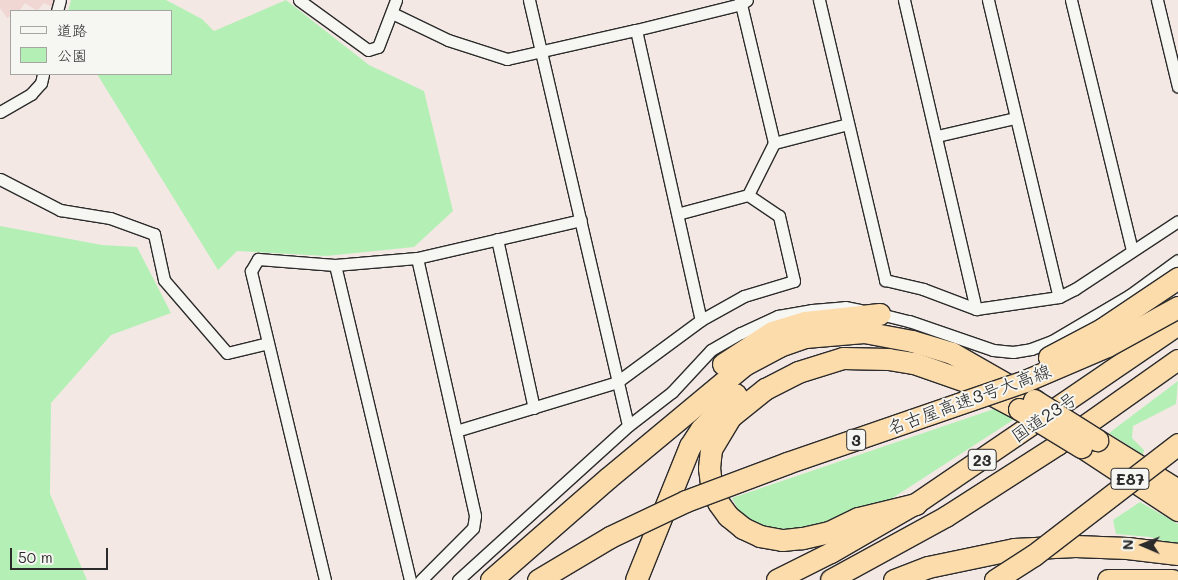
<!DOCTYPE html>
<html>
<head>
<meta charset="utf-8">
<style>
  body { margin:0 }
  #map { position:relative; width:1178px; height:580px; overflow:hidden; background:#f4e8e4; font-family:Mali,"Klee One",sans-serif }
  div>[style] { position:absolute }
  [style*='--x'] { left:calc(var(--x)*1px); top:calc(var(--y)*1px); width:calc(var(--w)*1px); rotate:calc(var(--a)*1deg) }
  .built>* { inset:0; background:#f1d7d4 }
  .green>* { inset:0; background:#b4f0b6 }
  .roads { filter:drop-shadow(1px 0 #2b2b2b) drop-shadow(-1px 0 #2b2b2b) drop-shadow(0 1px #2b2b2b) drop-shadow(0 -1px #2b2b2b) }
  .minor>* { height:11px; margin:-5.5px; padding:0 5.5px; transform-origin:5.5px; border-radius:5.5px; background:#f6f6f2 }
  .trunk>* { height:20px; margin:-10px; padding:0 10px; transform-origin:10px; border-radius:10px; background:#fddcac }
  .motorway>* { height:21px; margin:-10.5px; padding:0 10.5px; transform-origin:10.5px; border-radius:10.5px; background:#fddcac }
  .bridges { filter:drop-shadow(1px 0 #2b2b2b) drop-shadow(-1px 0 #2b2b2b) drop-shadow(0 1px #2b2b2b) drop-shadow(0 -1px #2b2b2b) }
  .motorway-bridge>* { height:21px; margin:-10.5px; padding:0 10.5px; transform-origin:10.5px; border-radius:10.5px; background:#fddcac }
  span { translate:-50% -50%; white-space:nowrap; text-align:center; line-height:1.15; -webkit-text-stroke:4px #f6f6f2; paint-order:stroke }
  .shield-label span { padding:1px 4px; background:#f6f6f2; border:1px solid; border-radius:4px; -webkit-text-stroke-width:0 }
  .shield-label { font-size:16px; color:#2b2b2b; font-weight:700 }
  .street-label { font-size:18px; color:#2b2b2b }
  .legend { position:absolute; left:10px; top:10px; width:162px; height:65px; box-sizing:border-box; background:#f6f6f2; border:1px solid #a5a5a2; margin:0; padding:6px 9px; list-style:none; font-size:15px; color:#2b2b2b }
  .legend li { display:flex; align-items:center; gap:10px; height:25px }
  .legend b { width:25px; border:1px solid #a5a5a2 }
  .north { position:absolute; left:1118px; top:520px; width:50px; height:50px; -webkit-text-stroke:4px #f6f6f2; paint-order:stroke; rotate:271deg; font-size:14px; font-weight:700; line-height:20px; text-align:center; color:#2b2b2b }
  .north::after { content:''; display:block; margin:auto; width:18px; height:22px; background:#2b2b2b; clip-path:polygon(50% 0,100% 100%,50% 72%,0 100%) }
  .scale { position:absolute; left:10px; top:548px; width:98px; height:22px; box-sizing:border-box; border:2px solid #2b2b2b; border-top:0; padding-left:6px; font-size:15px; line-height:18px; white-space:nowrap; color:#2b2b2b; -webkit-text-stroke:4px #f6f6f2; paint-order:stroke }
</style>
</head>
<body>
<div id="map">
  <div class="built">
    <div style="clip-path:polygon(0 0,56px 0,54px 8px,44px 3px,37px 11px,25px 3px,19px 11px,11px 11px,11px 16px,7px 18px,0 8px)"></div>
  </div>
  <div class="green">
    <div style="clip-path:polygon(71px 0,166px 0,202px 19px,214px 31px,286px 0,369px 65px,424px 91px,453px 211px,414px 247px,326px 256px,237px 251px,218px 270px,97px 74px,171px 74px,171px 11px,68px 11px)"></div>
    <div style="clip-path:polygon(0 226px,102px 245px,137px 247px,171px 313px,111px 335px,51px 403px,50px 494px,87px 580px,0 580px)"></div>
    <div style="clip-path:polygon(1178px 381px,1176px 404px,1133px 426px,1132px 438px,1144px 450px,1143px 455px,1109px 433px)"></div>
    <div style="clip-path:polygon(997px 408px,1013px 420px,891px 499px,803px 530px,770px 528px,741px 515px,732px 498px)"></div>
    <div style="clip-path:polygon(1140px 502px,1178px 524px,1178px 545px,1150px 537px,1116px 534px,1113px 520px)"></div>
  </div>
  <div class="roads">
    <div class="minor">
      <div style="--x:299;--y:0;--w:85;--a:35.9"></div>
      <div style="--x:368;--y:50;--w:10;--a:-17"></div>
      <div style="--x:378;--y:47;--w:50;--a:-69"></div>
      <div style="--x:529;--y:0;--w:437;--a:76.9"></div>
      <div style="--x:740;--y:0;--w:147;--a:76.6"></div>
      <div style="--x:774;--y:143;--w:58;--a:116.6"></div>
      <div style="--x:819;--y:0;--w:288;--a:76.7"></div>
      <div style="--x:885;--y:280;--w:39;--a:13"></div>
      <div style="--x:923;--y:289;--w:57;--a:20.7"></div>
      <div style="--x:976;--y:309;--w:84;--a:-8.2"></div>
      <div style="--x:1059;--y:297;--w:18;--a:-27"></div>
      <div style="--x:1075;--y:289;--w:123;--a:-33.4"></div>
      <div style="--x:904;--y:0;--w:317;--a:76.9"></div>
      <div style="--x:988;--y:0;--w:305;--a:76.6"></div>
      <div style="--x:1071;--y:0;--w:257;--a:76.3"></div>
      <div style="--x:1157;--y:0;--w:89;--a:76.4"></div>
      <div style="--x:57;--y:11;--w:11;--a:-75"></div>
      <div style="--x:392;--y:13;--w:62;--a:25.7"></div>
      <div style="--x:448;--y:40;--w:62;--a:17.9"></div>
      <div style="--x:507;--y:59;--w:132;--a:-12.7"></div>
      <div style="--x:636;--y:30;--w:108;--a:-13.9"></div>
      <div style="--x:741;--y:4;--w:7;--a:-34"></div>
      <div style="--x:636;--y:30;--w:297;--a:77.4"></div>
      <div style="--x:0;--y:112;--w:36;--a:-30"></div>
      <div style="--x:31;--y:94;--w:15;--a:-48"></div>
      <div style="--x:41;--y:83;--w:9;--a:-77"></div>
      <div style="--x:937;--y:136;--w:80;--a:-13"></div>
      <div style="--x:774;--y:143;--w:76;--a:-14.4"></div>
      <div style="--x:0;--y:179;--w:68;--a:27.3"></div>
      <div style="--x:60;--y:210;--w:51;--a:9.1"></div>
      <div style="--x:110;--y:218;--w:47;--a:20"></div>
      <div style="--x:154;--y:234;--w:47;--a:77.7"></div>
      <div style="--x:164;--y:280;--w:96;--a:49.2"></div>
      <div style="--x:227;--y:353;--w:42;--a:-13.7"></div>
      <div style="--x:497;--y:239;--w:173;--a:77.7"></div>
      <div style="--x:417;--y:258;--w:264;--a:77.3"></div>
      <div style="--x:475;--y:516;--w:12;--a:99"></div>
      <div style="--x:473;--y:528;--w:74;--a:135"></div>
      <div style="--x:335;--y:265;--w:324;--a:76.6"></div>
      <div style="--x:876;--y:313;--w:34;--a:14"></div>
      <div style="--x:909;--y:321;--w:89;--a:19"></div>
      <div style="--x:993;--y:350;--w:20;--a:6"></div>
      <div style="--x:1013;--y:352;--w:18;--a:-9"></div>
      <div style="--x:1031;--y:349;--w:22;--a:-21"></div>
      <div style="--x:1052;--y:341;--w:91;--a:-30.5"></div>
      <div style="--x:1130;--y:295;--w:59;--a:-36.1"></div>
      <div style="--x:456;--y:431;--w:168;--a:-16.9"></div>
      <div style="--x:617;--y:382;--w:104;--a:-36.4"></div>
      <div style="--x:701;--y:320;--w:49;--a:-29.2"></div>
      <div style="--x:744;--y:296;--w:52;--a:-16.7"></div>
      <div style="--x:794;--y:281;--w:67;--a:-103"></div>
      <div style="--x:779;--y:216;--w:37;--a:-146"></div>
      <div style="--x:748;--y:195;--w:73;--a:165"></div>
      <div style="--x:325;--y:580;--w:318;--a:-103.5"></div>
      <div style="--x:251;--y:271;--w:14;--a:-60"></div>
      <div style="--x:258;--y:259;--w:77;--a:4.5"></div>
      <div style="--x:335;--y:265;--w:82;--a:-4.9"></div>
      <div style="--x:417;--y:258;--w:168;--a:-13"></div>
      <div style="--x:458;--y:580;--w:229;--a:-42.2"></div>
      <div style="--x:628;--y:426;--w:56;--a:-37.7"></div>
      <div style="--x:672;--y:392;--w:57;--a:-47.1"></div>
      <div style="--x:711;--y:350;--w:34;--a:-30"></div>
      <div style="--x:741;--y:333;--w:41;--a:-24.7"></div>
      <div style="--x:778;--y:316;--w:35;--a:-10"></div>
      <div style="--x:812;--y:310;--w:33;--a:-5"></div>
      <div style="--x:845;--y:307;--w:15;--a:11"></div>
    </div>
    <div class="trunk">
      <div style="--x:777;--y:580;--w:60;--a:-26.6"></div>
      <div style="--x:831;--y:553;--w:98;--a:-30"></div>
      <div style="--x:916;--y:504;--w:317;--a:-34.3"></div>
      <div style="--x:831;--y:580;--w:131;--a:-28.7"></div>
      <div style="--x:946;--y:517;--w:133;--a:-32.7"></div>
      <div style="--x:1058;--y:445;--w:147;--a:-35.3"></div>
    </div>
    <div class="motorway">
      <div style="--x:723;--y:364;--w:59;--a:-33.1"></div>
      <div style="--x:772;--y:332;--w:34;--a:-17"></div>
      <div style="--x:805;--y:322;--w:75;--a:-6.1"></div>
      <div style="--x:1097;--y:440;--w:95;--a:31.7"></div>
      <div style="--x:1082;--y:447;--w:115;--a:33.3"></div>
      <div style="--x:916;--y:504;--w:60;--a:166.4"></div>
      <div style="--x:858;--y:518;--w:32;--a:154"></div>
      <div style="--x:829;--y:532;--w:28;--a:167"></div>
      <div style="--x:802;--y:538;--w:20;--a:174"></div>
      <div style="--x:782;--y:540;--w:22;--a:-170"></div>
      <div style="--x:760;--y:536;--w:19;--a:-155"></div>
      <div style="--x:743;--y:528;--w:19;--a:-141"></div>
      <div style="--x:728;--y:516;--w:17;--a:-126"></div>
      <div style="--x:718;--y:502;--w:19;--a:-111"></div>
      <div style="--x:711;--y:484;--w:16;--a:-97"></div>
      <div style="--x:709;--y:468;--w:19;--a:-84"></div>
      <div style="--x:711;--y:449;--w:37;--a:-59"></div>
      <div style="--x:730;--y:417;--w:45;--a:-38.7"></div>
      <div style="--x:765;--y:389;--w:37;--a:-27"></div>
      <div style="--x:798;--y:372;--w:47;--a:-17.3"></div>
      <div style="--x:843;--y:358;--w:45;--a:1.3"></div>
      <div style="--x:888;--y:359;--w:26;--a:9"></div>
      <div style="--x:914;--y:363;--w:57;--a:19.4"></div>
      <div style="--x:968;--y:382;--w:58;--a:27.9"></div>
      <div style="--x:491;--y:580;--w:155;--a:-41.1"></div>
      <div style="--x:608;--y:478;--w:177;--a:-39.7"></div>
      <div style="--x:744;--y:365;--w:40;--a:-28"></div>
      <div style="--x:779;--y:346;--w:28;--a:-19"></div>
      <div style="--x:805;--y:337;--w:59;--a:-4.8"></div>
      <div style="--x:864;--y:332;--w:49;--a:10.6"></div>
      <div style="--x:912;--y:341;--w:42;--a:16.7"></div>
      <div style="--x:952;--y:353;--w:95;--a:29.8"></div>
      <div style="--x:636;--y:580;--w:144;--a:-68.1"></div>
      <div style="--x:690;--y:446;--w:20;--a:-57"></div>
      <div style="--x:701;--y:429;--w:49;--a:-45"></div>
      <div style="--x:894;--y:580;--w:36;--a:-21"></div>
      <div style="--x:928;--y:567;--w:88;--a:-11.8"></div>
      <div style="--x:1014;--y:549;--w:61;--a:-2.8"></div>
      <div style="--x:1075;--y:546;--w:52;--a:2.2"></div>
      <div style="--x:1127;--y:548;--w:51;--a:6.7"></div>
      <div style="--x:1108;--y:580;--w:64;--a:0"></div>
    </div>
  </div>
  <div class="bridges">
    <div class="motorway-bridge">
      <div style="--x:1049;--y:357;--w:60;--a:-27.8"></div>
      <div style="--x:1102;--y:329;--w:92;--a:-33.9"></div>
      <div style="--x:1034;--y:400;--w:75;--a:32.4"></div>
      <div style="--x:1019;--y:409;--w:73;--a:31.5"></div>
      <div style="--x:538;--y:580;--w:84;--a:-30.8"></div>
      <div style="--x:610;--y:537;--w:84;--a:-25.3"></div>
      <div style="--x:686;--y:501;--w:108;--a:-20.6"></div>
      <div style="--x:787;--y:463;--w:252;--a:-19"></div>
      <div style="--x:1025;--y:381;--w:89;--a:-23.1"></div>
      <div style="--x:1107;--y:346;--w:81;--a:-28.8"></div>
      <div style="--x:995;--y:580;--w:46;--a:-32.7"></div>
      <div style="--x:1034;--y:555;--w:182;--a:-37.6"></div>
    </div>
  </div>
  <div class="shield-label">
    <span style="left:856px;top:440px">3</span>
    <span style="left:982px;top:460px">23</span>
    <span style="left:1130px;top:479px">E87</span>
  </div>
  <div class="street-label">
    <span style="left:969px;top:399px;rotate:-20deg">名古屋高速3号大高線</span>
    <span style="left:1044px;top:417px;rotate:-34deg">国道23号</span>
  </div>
  <ul class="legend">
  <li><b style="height:6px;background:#f6f6f2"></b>道路</li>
  <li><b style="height:14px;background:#b4f0b6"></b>公園</li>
  </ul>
  <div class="north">N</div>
  <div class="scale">50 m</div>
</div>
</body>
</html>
